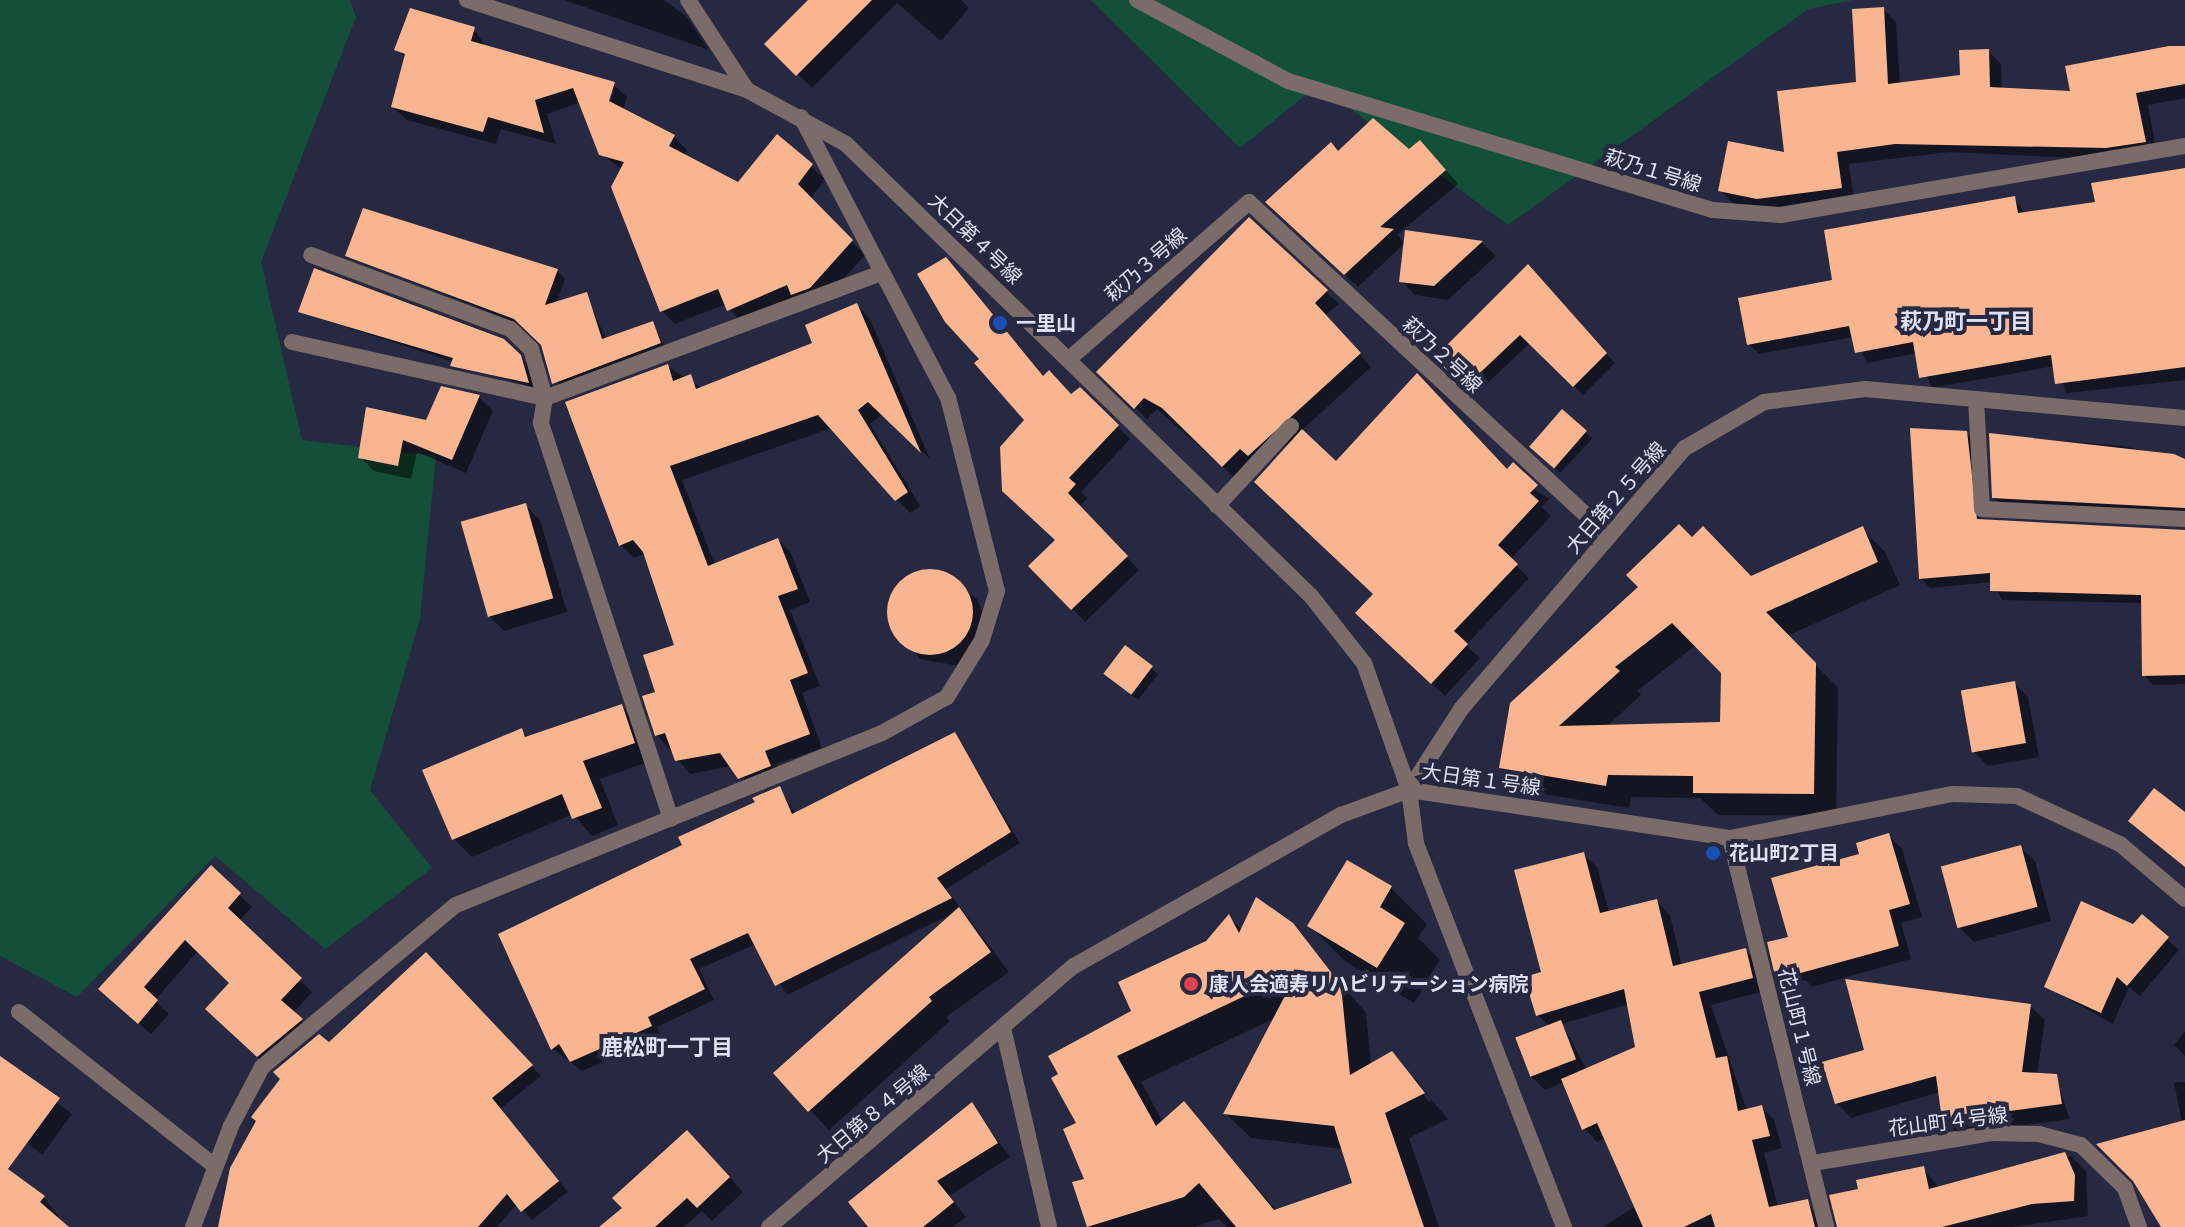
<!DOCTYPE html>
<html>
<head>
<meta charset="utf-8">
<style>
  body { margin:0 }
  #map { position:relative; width:2185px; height:1227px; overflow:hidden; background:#262941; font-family:"Fira Sans","Noto Sans JP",sans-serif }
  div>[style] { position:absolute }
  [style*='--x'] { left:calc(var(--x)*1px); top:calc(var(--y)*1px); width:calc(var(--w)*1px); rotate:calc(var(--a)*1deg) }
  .green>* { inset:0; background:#144f39 }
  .shadow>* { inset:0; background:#0007 }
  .building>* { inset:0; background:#f9b58f; transform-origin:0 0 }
  .round { border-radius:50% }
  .minor>* { height:16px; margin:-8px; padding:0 8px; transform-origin:8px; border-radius:8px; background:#7c6c69 }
  .tertiary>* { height:16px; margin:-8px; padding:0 8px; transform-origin:8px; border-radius:8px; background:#7c6c69 }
  .dots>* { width:22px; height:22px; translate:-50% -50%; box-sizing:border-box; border:4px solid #262941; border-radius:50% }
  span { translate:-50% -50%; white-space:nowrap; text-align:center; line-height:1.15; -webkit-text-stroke:8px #262941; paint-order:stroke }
  .street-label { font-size:20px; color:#dee1f1 }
  .poi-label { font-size:20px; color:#dee1f1; font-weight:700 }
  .left { translate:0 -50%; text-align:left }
  .neighbourhood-label { font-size:22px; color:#dee1f1; font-weight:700 }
</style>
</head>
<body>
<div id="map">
  <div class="green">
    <div style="clip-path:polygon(0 0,350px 0,356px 17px,261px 262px,302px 440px,436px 456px,420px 619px,370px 790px,432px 868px,325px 949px,215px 856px,77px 997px,0 956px)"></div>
    <div style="clip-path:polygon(1091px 0,1853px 0,1808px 9px,1508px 225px,1318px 85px,1240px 148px)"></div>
  </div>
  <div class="shadow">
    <div style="clip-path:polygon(564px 0,664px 0,687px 17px,709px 50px)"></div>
    <div style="clip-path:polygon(811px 0,961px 0,969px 8px,941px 41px,897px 3px,812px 88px,767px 44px)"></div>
    <div style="clip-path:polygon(1883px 9px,1896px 22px,1900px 85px,1962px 77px,1988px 51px,2001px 64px,2002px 89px,2073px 93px,2185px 82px,2185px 98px,2148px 105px,2157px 154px,2120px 160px,1949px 152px,1849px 164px,1854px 200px,1771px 211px,1733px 203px,1720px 190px,1786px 155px,1858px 84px)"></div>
    <div style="clip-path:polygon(evenodd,474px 29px,486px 47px,613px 84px,627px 97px,623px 110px,674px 137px,687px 150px,684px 156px,739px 184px,777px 137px,825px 179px,810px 199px,865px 255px,824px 300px,742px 323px,726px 304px,675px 324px,662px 311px,623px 170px,601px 154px,581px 102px,547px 114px,556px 144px,501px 129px,496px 144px,407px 120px,393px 107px,406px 58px,397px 49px,474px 29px,610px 90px,614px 90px,608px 111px,605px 110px,610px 90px)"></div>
    <div style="clip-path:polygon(1409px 152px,1433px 155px,1458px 184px,1397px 235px,1405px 243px,1358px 287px,1280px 214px,1339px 153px)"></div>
    <div style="clip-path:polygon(2185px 170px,2185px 380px,2067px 393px,2055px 366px,1932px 388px,1917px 353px,1867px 363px,1854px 337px,1759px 354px,1749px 344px,1835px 282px,2014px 198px,2026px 214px,2097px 204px)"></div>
    <div style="clip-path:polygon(1249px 220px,1339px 304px,1325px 316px,1371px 367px,1301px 431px,1336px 464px,1508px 472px,1549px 499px,1542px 507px,1551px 516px,1510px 560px,1529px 578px,1466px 645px,1480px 658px,1445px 696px,1371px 626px,1375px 594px,1287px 444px,1235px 478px,1157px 409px,1147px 419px,1099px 372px)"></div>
    <div style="clip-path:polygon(1407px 232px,1482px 243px,1496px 256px,1448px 300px,1415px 295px,1401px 281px)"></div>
    <div style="clip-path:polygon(348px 256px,557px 271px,565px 279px,556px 304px,586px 295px,606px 339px,653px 323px,667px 351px,562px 390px,543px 344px,525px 326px)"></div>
    <div style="clip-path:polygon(946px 259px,1044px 378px,1072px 397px,1080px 389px,1130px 439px,1081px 492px,1087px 498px,1079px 507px,1139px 570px,1085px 622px,1031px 566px,1057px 540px,1027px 420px,982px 359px)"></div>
    <div style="clip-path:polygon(1537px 276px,1615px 363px,1583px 395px,1531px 342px,1475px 395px,1436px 358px)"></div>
    <div style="clip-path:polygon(857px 305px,870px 319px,930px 459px,883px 414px,870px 424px,920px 506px,910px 513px,832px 428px,682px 480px,715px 565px,778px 540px,791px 553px,810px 602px,790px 610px,820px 686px,802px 693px,822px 748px,777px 764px,783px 779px,754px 791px,732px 766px,690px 774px,657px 735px,657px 693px,677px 646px,645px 554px,634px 558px,621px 545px,667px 366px,702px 388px,815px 344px)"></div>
    <div style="clip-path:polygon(300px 312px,503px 340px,527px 364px,534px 388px)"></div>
    <div style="clip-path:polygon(479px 397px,493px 411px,466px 473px,417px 452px,411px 479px,374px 471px,360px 457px)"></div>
    <div style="clip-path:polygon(1585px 432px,1592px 439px,1560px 473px,1531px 446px)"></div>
    <div style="clip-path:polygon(1966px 433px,1976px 443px,1980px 522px,2185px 532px,2185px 684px,2153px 685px,2144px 675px,2143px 603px,2002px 600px,1992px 582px,1930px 588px,1921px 578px)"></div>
    <div style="clip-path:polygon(1991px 435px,2123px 446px,2185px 460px,2185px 516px,2004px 507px,1994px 498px)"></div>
    <div style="clip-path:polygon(525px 506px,540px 520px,567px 612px,504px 631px,490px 617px)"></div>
    <div style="clip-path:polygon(evenodd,1862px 529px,1885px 552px,1900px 585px,1787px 636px,1838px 688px,1836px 816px,1718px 815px,1700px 798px,1631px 797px,1629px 808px,1524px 791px,1501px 768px,1641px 587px,1692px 540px,1751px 578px,1862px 529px,1696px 645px,1723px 672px,1722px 724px,1606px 727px,1641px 695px,1637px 691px,1696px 645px)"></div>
    <div style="clip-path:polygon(938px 571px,977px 599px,987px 624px,959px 666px,920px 659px,889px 608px,900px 584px)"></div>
    <div style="clip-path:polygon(1151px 668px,1158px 674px,1138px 700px,1112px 680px)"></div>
    <div style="clip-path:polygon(2014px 683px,2028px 697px,2039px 757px,1988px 766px,1974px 752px)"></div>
    <div style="clip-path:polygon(621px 706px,639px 724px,651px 761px,600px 779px,618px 825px,592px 836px,573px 814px,472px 857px,454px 839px,521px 730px,529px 738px)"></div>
    <div style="clip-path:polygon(955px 735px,1020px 843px,946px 889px,1009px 972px,946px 1017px,950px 1021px,829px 1130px,776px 1074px,953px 913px,787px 995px,756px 944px,699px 969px,714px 1000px,657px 1027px,661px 1036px,582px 1071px,553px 1049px,501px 935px,638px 871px,779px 788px,796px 814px)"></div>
    <div style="clip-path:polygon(1889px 836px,1902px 849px,1922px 917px,1901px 923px,1911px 959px,1812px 987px,1806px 980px,1790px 984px,1776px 971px,1790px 938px)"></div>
    <div style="clip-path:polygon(2020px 847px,2035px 861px,2051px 921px,1974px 942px,1960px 928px)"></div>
    <div style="clip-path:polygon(evenodd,1583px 854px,1597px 867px,1609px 913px,1657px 902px,1670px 915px,1682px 966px,1745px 950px,1758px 963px,1765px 991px,1711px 1005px,1747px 1111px,1761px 1107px,1774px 1120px,1782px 1148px,1764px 1153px,1778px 1207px,1807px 1201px,1823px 1227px,1603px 1227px,1636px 1206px,1605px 1138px,1597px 1142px,1584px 1128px,1564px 1082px,1545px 1090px,1531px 1076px,1550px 1027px,1538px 1015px,1543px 973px,1583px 854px,1629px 1004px,1638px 1048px,1587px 1070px,1562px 1024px,1629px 1004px)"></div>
    <div style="clip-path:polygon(1348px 862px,1391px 888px,1427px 924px,1418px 938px,1440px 960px,1414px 1003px,1346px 962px,1310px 926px)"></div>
    <div style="clip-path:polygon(211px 868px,252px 907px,239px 921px,312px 992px,293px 1013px,313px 1032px,270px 1068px,220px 1021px,232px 983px,198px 951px,155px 1000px,169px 1014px,151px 1034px,113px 1001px)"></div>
    <div style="clip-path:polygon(evenodd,1229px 917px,1242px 930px,1292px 925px,1366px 1013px,1371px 1065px,1391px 1053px,1448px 1119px,1409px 1138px,1439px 1227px,1227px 1227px,1219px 1219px,1194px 1227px,1089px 1227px,1075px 1184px,1086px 1180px,1079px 1124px,1133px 1011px,1229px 917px,1275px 1018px,1225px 1113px,1251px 1138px,1343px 1149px,1355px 1184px,1277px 1211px,1184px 1104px,1163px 1122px,1141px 1082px,1275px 1018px,1229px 917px,1410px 1078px,1415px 1078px,1432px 1100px,1429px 1102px,1410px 1078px)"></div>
    <div style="clip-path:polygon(2142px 917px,2179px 950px,2140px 996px,2129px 987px,2113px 1024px,2047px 987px)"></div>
    <div style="clip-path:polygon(425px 954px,541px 1076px,500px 1109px,568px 1192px,532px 1220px,517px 1204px,497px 1227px,219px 1227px,329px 1045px)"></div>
    <div style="clip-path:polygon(2030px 1006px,2045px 1020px,2037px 1075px,2060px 1090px,2070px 1119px,1958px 1134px,1944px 1119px,1940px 1092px,1851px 1118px,1837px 1103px)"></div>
    <div style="clip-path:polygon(2185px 1031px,2185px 1056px,2174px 1045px)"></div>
    <div style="clip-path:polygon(0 1059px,72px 1114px,42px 1155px,0 1120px)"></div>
    <div style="clip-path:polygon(2174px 1082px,2185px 1082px,2185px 1196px,2182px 1123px)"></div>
    <div style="clip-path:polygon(972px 1105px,1010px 1157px,949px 1196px,966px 1217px,953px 1227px,864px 1227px)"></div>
    <div style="clip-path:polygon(701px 1146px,743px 1192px,712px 1221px,702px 1211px,684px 1227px,602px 1227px)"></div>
    <div style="clip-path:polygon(2071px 1156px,2086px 1171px,2088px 1216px,2014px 1227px,1841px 1227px,1860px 1191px,1923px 1168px,1939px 1188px)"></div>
    <div style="clip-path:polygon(8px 1171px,44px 1197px,66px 1227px,0 1227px,0 1182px)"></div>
  </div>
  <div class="building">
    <div style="clip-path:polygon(808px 0,872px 0,796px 76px,764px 44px)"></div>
    <div style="clip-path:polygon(1884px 7px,1888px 84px,1960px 75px,1959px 50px,1989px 49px,1990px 87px,2070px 91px,2065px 66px,2169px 46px,2185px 46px,2185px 84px,2136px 93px,2146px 142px,2106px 148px,1895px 144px,1837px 152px,1842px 188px,1757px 199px,1718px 191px,1728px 141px,1784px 152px,1777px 91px,1856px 82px,1852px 9px)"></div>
    <div style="clip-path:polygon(410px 8px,475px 27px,471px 41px,615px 82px,609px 101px,675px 135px,669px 146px,738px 182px,777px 134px,813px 164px,798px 184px,853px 240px,810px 288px,791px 295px,787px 285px,727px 311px,718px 289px,660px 312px,611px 187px,624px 162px,599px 155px,573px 88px,535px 100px,544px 133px,488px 117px,483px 132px,391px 107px,405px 54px,394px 50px)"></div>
    <div style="clip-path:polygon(1373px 118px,1409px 149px,1420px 140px,1446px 170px,1380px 227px,1394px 229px,1344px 275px,1265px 202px,1331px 142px,1338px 151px)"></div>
    <div style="clip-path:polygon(2185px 168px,2185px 367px,2055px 384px,2051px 355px,1919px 378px,1913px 342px,1855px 353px,1849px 326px,1747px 345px,1738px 298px,1832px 280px,1824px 230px,2015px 196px,2018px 213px,2095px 202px,2091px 183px)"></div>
    <div style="clip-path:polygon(363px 208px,558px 269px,545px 305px,587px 292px,602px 339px,653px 321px,661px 343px,552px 384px,541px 345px,514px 319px,345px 256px)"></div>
    <div style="clip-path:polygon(1249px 217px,1328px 290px,1315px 303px,1361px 353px,1248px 456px,1240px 449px,1222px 467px,1162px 408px,1144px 398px,1134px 409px,1096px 372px)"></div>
    <div style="clip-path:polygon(1405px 230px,1483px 241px,1434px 286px,1399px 282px)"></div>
    <div style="clip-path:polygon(946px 257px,1043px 376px,1049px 370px,1071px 394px,1080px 387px,1119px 425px,1069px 478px,1076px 484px,1068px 493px,1128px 556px,1071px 610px,1028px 566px,1055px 540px,1002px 491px,1000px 447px,1024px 420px,974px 363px,979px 359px,945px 322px,917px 274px)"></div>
    <div style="clip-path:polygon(1528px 264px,1607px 353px,1573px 387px,1520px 335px,1465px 387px,1434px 358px)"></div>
    <div style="clip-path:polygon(314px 268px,504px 339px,521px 355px,529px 383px,450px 366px,453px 358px,298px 312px)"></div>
    <div style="clip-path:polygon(857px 303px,921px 453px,868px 402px,858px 410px,908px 492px,895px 501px,818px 415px,670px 466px,708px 566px,778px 538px,798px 589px,778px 596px,808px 673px,790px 680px,810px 734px,765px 751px,771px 766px,738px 779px,720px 753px,675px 761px,665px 733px,655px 736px,642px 696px,655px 692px,643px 655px,674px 645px,643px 552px,633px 540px,619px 546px,565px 402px,668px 364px,673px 381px,691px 374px,696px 389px,812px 343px,805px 325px)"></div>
    <div style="clip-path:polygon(1417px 373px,1507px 469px,1513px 462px,1538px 485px,1530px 493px,1539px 501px,1498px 545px,1518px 564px,1454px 631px,1468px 644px,1431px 684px,1355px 613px,1373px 594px,1254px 482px,1302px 429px,1336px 461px)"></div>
    <div style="clip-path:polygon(441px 386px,480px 395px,452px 460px,403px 440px,398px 466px,358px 458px,366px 407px,426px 420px)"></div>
    <div style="left:1562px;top:409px;width:33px;height:50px;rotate:41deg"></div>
    <div style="clip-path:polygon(1910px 428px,1967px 431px,1977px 519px,2185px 530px,2185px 675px,2142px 676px,2141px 595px,1990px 591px,1990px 573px,1919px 579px)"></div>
    <div style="clip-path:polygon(1989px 433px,2174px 454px,2185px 459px,2185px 508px,1992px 498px)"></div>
    <div style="left:526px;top:503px;width:99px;height:68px;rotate:74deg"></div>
    <div style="clip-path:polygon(evenodd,1679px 524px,1692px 537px,1703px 526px,1751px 576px,1863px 526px,1878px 562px,1766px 612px,1816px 663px,1814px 794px,1693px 793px,1693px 776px,1608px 775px,1606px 786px,1499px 768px,1510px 703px,1638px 587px,1626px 575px,1679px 524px,1672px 623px,1721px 673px,1720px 722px,1559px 726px,1620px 671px,1615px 667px,1672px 623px)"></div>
    <div class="round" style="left:887px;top:569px;width:86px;height:86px"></div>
    <div style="left:1125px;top:645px;width:35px;height:36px;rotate:37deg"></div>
    <div style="left:2015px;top:681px;width:63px;height:55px;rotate:80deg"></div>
    <div style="clip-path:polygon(622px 704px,635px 743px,583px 761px,602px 808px,572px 819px,562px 794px,452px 840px,422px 770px,522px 728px,525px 737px)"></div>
    <div style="clip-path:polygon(955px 732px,1011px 832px,937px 878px,952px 898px,775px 986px,748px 933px,690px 959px,705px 989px,648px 1017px,652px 1026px,570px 1062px,559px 1044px,551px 1050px,498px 934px,682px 845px,678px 837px,755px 802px,752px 798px,780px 786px,792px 814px)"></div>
    <div style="clip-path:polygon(2154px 788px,2185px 812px,2185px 867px,2128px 821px)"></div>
    <div style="clip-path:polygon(1889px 833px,1910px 904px,1889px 910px,1899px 946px,1797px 974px,1795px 966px,1774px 972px,1767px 942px,1788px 937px,1771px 878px,1859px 854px,1856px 843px)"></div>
    <div style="left:2021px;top:845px;width:64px;height:83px;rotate:75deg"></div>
    <div style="clip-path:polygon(1584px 852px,1600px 913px,1657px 899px,1673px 966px,1746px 948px,1753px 978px,1699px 992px,1716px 1058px,1727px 1056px,1738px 1111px,1762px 1105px,1770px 1136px,1752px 1140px,1769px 1207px,1808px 1199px,1815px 1227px,1715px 1227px,1711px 1214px,1684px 1227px,1643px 1227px,1597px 1123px,1582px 1130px,1561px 1079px,1635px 1047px,1624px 989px,1536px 1016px,1524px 977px,1541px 972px,1514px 870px)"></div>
    <div style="clip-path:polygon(1347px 860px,1392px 886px,1380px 907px,1405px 923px,1377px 968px,1307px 926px)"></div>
    <div style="clip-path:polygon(211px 865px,241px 893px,228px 908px,302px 978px,281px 1000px,303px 1019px,257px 1057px,205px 1009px,229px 983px,185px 940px,144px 987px,158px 1000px,138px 1024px,98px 989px)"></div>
    <div style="clip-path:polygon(evenodd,1256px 897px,1293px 923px,1341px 985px,1350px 1075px,1392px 1051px,1425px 1093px,1385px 1113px,1424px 1227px,1236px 1227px,1199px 1183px,1184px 1197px,1087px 1227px,1072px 1182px,1084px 1179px,1063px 1129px,1076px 1123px,1051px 1078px,1058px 1074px,1048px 1056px,1131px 1011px,1118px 982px,1206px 941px,1229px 914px,1239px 933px,1256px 897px,1298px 971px,1223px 1114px,1334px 1126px,1352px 1183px,1274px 1210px,1184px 1101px,1156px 1126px,1117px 1056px,1298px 971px)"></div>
    <div style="clip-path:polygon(2081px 901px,2133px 924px,2142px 914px,2169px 937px,2127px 986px,2117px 977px,2101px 1013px,2044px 987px)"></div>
    <div style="clip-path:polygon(959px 907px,991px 952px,929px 997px,932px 1001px,808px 1112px,773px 1073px)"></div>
    <div style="clip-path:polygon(426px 952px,533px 1065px,492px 1098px,559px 1181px,521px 1212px,507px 1194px,478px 1227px,218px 1227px,230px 1168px,256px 1121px,251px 1117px,280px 1079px,273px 1072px,319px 1034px,329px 1042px)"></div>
    <div style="clip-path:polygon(1845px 979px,2031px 1004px,2022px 1072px,2057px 1074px,2062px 1104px,1942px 1120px,1936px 1076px,1835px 1104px,1822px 1062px,1864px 1050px)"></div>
    <div style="left:1561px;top:1020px;width:42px;height:49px;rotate:69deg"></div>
    <div style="clip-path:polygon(0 1056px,60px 1098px,8px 1169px,45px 1196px,40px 1202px,69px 1227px,0 1227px)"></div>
    <div style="clip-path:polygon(972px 1102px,998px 1143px,937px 1181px,954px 1202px,923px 1227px,868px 1227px,848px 1202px)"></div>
    <div style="clip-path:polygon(2185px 1120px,2185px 1227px,2161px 1227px,2133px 1181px,2096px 1144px)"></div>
    <div style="clip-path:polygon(687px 1130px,730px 1177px,697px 1208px,687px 1198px,655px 1227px,599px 1227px,622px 1208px,612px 1198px)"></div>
    <div style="clip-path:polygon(2065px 1152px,2075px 1175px,2074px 1201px,2032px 1204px,1942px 1227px,1837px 1227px,1829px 1195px,1858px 1189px,1856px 1180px,1924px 1166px,1929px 1189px)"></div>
  </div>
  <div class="minor">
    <div style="--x:688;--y:0;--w:108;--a:56.8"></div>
    <div style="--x:1137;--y:0;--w:171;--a:28.2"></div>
    <div style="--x:1288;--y:81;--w:444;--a:16.9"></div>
    <div style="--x:1713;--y:210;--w:68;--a:4.2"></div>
    <div style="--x:1781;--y:215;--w:410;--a:-9.7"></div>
    <div style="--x:292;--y:342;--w:259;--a:12.5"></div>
    <div style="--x:545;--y:398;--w:51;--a:-105.9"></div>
    <div style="--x:531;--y:349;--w:29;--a:-136"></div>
    <div style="--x:510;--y:329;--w:212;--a:-159.6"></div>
    <div style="--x:1069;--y:359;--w:239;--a:-41.1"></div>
    <div style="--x:1249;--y:202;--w:491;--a:42.9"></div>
    <div style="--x:1976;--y:399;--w:110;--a:86.9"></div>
    <div style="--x:1982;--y:509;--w:203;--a:2.8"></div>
    <div style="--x:1217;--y:506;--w:109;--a:-47.2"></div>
    <div style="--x:671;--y:819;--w:417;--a:-108.2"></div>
    <div style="--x:541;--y:423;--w:25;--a:-81"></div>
    <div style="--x:545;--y:398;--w:358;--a:-20.4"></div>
    <div style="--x:1730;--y:838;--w:401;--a:76.1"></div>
    <div style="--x:19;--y:1012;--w:249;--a:38.2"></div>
    <div style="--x:1004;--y:1032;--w:200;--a:77"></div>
    <div style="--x:1813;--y:1163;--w:181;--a:-9.5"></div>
    <div style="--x:1992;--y:1133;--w:47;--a:1.2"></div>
    <div style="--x:2039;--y:1134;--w:43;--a:14.7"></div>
    <div style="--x:2081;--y:1145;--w:62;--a:44.3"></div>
    <div style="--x:2125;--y:1188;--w:41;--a:70.3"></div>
    <div style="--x:193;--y:1227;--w:108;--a:-69.4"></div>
    <div style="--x:231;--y:1126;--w:67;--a:-62.3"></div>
    <div style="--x:262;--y:1067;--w:253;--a:-39.9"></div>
    <div style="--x:456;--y:905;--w:459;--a:-22"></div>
    <div style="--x:882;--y:733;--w:74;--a:-29"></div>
    <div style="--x:947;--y:697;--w:67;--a:-58.4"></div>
    <div style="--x:982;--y:640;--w:51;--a:-73"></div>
    <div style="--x:997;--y:591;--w:199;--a:-104.2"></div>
    <div style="--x:948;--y:398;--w:317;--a:-117.6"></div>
    <div style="--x:1564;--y:1227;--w:412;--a:-111.1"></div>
    <div style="--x:1416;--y:843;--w:53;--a:-97.5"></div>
    <div style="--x:1409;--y:790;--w:96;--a:-57.3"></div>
    <div style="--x:1461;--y:709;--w:344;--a:-49.4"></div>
    <div style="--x:1685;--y:448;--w:91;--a:-30.2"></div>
    <div style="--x:1764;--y:402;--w:102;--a:-7.3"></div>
    <div style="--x:1865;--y:389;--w:321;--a:5.2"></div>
  </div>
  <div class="tertiary">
    <div style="--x:467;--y:0;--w:294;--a:17.8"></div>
    <div style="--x:747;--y:90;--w:113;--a:28.6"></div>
    <div style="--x:846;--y:144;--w:648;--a:44.19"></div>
    <div style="--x:1311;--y:596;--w:85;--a:51.7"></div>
    <div style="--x:1364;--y:663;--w:135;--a:70.5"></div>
    <div style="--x:769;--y:1227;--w:401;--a:-40.6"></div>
    <div style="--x:1074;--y:966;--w:307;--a:-29.5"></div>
    <div style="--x:1341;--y:815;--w:72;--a:-20.2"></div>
    <div style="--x:1409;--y:790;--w:325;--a:8.5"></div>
    <div style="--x:1730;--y:838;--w:227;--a:-11.2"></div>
    <div style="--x:1953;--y:794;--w:64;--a:1.8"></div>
    <div style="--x:2017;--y:796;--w:114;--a:25"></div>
    <div style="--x:2120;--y:844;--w:85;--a:40.2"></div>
  </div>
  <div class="dots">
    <div style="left:1000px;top:323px;background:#1a4fb4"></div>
    <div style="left:1713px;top:853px;background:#1a4fb4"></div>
    <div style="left:1191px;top:984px;background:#e0444e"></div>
  </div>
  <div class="street-label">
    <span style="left:1653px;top:171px;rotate:17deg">萩乃１号線</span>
    <span style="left:975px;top:239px;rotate:44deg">大日第４号線</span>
    <span style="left:1146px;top:265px;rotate:-41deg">萩乃３号線</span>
    <span style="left:1442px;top:355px;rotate:43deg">萩乃２号線</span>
    <span style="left:1616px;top:498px;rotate:-49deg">大日第２５号線</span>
    <span style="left:1481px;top:780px;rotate:8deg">大日第１号線</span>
    <span style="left:1799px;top:1027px;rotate:76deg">花山町１号線</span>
    <span style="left:873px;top:1114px;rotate:-40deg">大日第８４号線</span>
    <span style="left:1948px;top:1122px;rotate:-7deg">花山町４号線</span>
  </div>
  <div class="poi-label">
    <span class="left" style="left:1016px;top:323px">一里山</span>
    <span class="left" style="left:1729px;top:853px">花山町2丁目</span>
    <span class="left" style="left:1209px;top:984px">康人会適寿リハビリテーション病院</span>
  </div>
  <div class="neighbourhood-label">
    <span style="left:1966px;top:322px">萩乃町一丁目</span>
    <span style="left:667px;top:1048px">鹿松町一丁目</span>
  </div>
</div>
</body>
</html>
